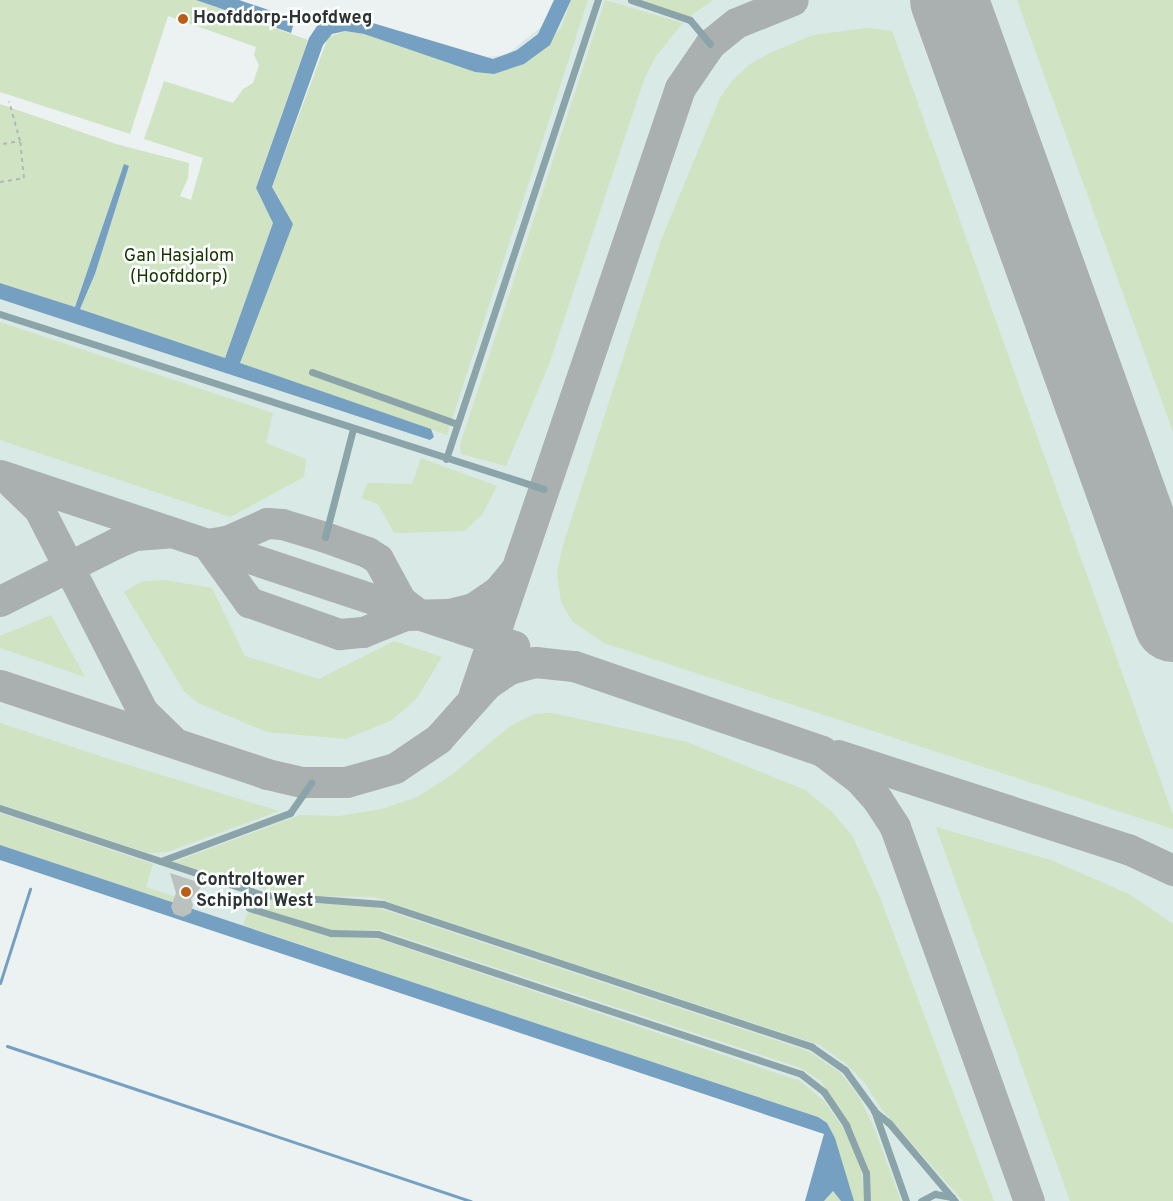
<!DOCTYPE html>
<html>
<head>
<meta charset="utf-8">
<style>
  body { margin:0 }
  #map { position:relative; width:1173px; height:1201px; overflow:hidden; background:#ebf2f1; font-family:Overpass,sans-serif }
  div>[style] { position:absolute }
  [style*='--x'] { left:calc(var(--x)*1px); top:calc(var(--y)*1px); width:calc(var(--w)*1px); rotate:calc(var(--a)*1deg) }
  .built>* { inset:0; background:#d9e9e6 }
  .green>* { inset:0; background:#d0e3c2 }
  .water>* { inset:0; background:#76a0c1 }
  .stream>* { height:3px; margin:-1.5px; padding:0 1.5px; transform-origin:1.5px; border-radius:1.5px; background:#76a0c1 }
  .taxiway>* { height:31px; margin:-15.5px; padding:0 15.5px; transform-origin:15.5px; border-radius:15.5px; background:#aab0af }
  .runway>* { height:78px; margin:-39px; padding:0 39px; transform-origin:39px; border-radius:39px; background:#aab0af }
  .building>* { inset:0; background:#bbc1bd }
  .path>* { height:2px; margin-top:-1px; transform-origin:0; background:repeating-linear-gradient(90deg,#b2b8b7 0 4px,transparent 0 8px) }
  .lane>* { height:7px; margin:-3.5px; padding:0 3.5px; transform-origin:3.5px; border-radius:3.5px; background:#8aa4aa }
  .dots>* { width:14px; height:14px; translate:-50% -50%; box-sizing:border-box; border:2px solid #fbfffe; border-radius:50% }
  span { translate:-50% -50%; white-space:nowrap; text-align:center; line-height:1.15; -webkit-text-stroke:5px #fbfffe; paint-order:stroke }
  .poi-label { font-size:18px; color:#2f3232; font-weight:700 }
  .left { translate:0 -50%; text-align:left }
  .park-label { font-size:18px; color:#1b3302 }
</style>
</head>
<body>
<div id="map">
  <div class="built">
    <div style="clip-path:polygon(554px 0,1173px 0,1173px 1201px,827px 1201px,842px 1157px,823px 1125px,0 847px,0 288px,228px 361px,265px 191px,466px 59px,506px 55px,547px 22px)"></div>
  </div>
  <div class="green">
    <div style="clip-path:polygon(0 0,196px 0,308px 40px,256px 188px,273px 223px,225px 358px,80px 309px,95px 274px,129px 166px,124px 165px,75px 307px,0 283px,0 104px,116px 144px,189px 163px,188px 178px,180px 196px,191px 200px,203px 158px,144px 139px,164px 81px,233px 103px,243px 89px,253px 83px,259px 65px,254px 55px,256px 47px,168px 16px,130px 134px,0 92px)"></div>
    <div style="clip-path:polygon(571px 0,588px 0,447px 435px,240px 363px,293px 224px,272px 187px,328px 37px,345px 31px,364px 34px,475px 72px,494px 74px,524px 64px,561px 28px)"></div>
    <div style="clip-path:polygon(605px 0,683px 23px,656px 56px,645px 77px,548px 367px,506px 466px,461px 454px,460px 445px)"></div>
    <div style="clip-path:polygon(640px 0,713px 0,689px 17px)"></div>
    <div style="clip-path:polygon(1017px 0,1173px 0,1173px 432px)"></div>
    <div style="clip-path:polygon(867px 28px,892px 31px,1173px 815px,1173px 829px,604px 643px,572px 621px,561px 602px,557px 572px,563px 545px,661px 240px,720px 98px,732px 81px,750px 64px,770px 53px,813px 35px)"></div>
    <div style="clip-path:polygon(0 322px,273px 413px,266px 443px,306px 459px,304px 477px,230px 517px,0 440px)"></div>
    <div style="clip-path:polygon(421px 458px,497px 486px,482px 515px,464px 531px,394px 533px,378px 504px,361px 498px,368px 483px,412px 484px)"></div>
    <div style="clip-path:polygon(164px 580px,212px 588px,245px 656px,319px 679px,394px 641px,442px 657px,417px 698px,392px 720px,346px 739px,267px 732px,198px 703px,184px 691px,124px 592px,141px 582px)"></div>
    <div style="clip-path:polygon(51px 615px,85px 677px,0 648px,0 636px)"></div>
    <div style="clip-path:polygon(552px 713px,687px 742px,805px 790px,831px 811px,852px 835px,881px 900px,994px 1201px,963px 1201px,882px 1110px,865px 1083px,845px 1063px,820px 1045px,374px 897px,310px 896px,265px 890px,174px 862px,300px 815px,339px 816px,382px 809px,417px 797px,450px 776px,510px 726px,534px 714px)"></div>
    <div style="clip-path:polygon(0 723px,103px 757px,279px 811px,167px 852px,148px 853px,0 804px)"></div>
    <div style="clip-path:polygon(0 813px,153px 864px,146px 887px,176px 897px,172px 902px,0 845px)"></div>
    <div style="clip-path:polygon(936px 827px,1051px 860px,1129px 894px,1173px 924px,1173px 1201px,1070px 1201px)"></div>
    <div style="clip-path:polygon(253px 897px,290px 903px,359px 905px,382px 909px,808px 1051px,841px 1073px,859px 1097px,873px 1125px,901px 1201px,870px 1201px,866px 1163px,853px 1133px,821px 1081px,801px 1068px,381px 930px,332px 930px,250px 906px)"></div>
    <div style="clip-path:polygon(248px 912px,329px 936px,379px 939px,800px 1081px,824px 1101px,846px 1132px,861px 1169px,865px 1201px,854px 1201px,835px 1138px,827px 1123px,818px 1117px,243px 925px)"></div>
    <div style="clip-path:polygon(833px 1191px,839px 1195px,841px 1201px,824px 1201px)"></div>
  </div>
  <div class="water">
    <div style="clip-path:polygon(196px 0,239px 0,295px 19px,291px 33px)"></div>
    <div style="clip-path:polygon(554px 0,571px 0,550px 45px,524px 64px,494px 74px,475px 72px,364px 34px,345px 31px,332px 34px,323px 45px,272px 187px,293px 224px,240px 363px,431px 429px,434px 437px,430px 440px,0 299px,0 283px,75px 307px,124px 164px,129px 166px,95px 274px,80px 309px,225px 358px,273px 223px,256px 188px,309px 38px,317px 26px,334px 16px,346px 15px,493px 59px,517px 50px,538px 34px)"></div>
    <div style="clip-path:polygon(0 845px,818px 1117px,827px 1123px,835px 1138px,854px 1201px,841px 1201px,833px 1191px,824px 1201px,805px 1201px,824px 1134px,0 860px)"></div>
  </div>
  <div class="stream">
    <div style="--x:0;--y:983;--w:99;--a:-72.3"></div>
    <div style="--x:7;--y:1046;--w:489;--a:18.5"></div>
  </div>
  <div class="taxiway">
    <div style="--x:933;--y:0;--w:29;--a:41"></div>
    <div style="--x:0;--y:475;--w:542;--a:18.4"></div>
    <div style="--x:12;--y:483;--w:37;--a:44"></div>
    <div style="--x:39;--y:509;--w:228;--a:62.9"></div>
    <div style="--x:143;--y:712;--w:39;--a:44"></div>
    <div style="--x:207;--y:544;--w:72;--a:54.1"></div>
    <div style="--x:249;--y:602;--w:96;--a:19.6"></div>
    <div style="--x:339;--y:634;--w:24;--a:-5"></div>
    <div style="--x:363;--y:632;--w:45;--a:-22"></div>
    <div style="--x:405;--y:615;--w:44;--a:-1.3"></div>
    <div style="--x:449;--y:614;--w:25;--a:-14"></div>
    <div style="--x:473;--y:608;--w:30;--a:-34"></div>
    <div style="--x:498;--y:591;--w:26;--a:-50"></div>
    <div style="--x:207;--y:544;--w:20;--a:-9"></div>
    <div style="--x:227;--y:541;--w:44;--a:-24.2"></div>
    <div style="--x:267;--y:523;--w:15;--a:4"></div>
    <div style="--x:282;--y:524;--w:45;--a:16.8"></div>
    <div style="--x:325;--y:537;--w:45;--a:19.7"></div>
    <div style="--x:367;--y:552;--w:13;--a:32"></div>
    <div style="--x:378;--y:559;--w:48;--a:61.3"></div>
    <div style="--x:401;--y:601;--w:21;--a:37"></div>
    <div style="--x:0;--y:601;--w:130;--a:-26.6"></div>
    <div style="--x:116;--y:543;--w:21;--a:-23"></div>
    <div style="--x:135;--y:535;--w:31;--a:-4"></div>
    <div style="--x:0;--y:685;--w:281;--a:18.4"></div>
    <div style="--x:267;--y:774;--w:36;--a:13"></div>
    <div style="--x:302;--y:782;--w:44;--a:0"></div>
    <div style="--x:346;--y:782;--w:51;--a:-15.9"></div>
    <div style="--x:395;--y:768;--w:52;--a:-34"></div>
    <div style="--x:438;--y:739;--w:74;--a:-48.3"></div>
    <div style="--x:487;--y:684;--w:27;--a:-34"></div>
    <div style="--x:509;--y:669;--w:27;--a:-15"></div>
    <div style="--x:535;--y:662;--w:39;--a:6"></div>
    <div style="--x:574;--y:666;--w:262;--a:18.9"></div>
    <div style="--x:822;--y:751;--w:46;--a:37.1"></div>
    <div style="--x:859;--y:779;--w:27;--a:48"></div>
    <div style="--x:877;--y:799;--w:33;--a:57"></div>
    <div style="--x:895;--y:827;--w:397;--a:70.3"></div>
    <div style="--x:474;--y:694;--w:640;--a:-71.23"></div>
    <div style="--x:680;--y:88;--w:53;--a:-55.7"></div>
    <div style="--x:710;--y:44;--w:33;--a:-39"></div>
    <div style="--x:736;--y:23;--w:61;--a:-22"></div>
    <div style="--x:838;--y:755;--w:305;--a:18"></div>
    <div style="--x:1128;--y:849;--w:50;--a:25"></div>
  </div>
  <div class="runway">
    <div style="--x:949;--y:0;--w:662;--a:70.22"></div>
  </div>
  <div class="building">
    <div style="clip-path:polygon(170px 873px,204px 884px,191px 899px,193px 905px,191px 913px,183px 917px,174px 914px,171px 907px,176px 893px)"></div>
  </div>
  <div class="path">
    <div style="--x:3;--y:144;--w:17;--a:-10"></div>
    <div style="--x:0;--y:182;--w:24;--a:-9"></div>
    <div style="--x:24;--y:178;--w:37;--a:-96"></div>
    <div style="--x:20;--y:141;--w:41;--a:-105.4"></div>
  </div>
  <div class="lane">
    <div style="--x:631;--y:0;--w:62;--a:18.7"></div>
    <div style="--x:690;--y:20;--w:31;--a:50"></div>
    <div style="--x:0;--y:314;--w:571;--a:17.83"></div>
    <div style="--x:312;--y:372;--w:154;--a:19.7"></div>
    <div style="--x:446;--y:459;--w:484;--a:-71.7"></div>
    <div style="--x:325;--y:537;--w:112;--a:-75.5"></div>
    <div style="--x:0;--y:808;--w:277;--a:18.3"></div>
    <div style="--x:263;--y:895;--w:120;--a:4.3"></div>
    <div style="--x:383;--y:904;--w:452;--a:18.4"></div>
    <div style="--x:812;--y:1047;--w:40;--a:34.9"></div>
    <div style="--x:845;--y:1070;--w:49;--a:54.1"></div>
    <div style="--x:874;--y:1110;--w:96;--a:70.6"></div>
    <div style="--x:161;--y:861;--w:138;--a:-20.4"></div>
    <div style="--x:290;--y:813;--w:37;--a:-55"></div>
    <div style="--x:249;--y:908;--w:86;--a:17"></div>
    <div style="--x:331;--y:933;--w:47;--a:1.2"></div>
    <div style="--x:378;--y:934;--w:446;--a:18.3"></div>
    <div style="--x:801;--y:1074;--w:29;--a:38"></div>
    <div style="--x:824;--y:1092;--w:40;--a:56"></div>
    <div style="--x:846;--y:1125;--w:52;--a:67.4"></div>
    <div style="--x:866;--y:1173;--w:28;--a:88"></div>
    <div style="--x:874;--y:1111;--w:19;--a:39"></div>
    <div style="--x:889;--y:1123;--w:102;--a:49.8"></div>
    <div style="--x:921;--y:1201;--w:16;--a:-27"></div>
    <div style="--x:935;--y:1194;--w:17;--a:10"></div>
  </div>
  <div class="dots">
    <div style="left:183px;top:19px;background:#bc5d17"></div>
    <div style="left:186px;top:892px;background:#bc5d17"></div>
  </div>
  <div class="poi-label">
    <span class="left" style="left:193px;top:19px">Hoofddorp-Hoofdweg</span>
    <span class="left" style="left:196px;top:892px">Controltower<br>Schiphol West</span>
  </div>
  <div class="park-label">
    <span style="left:179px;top:268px">Gan Hasjalom<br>(Hoofddorp)</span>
  </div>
</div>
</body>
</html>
